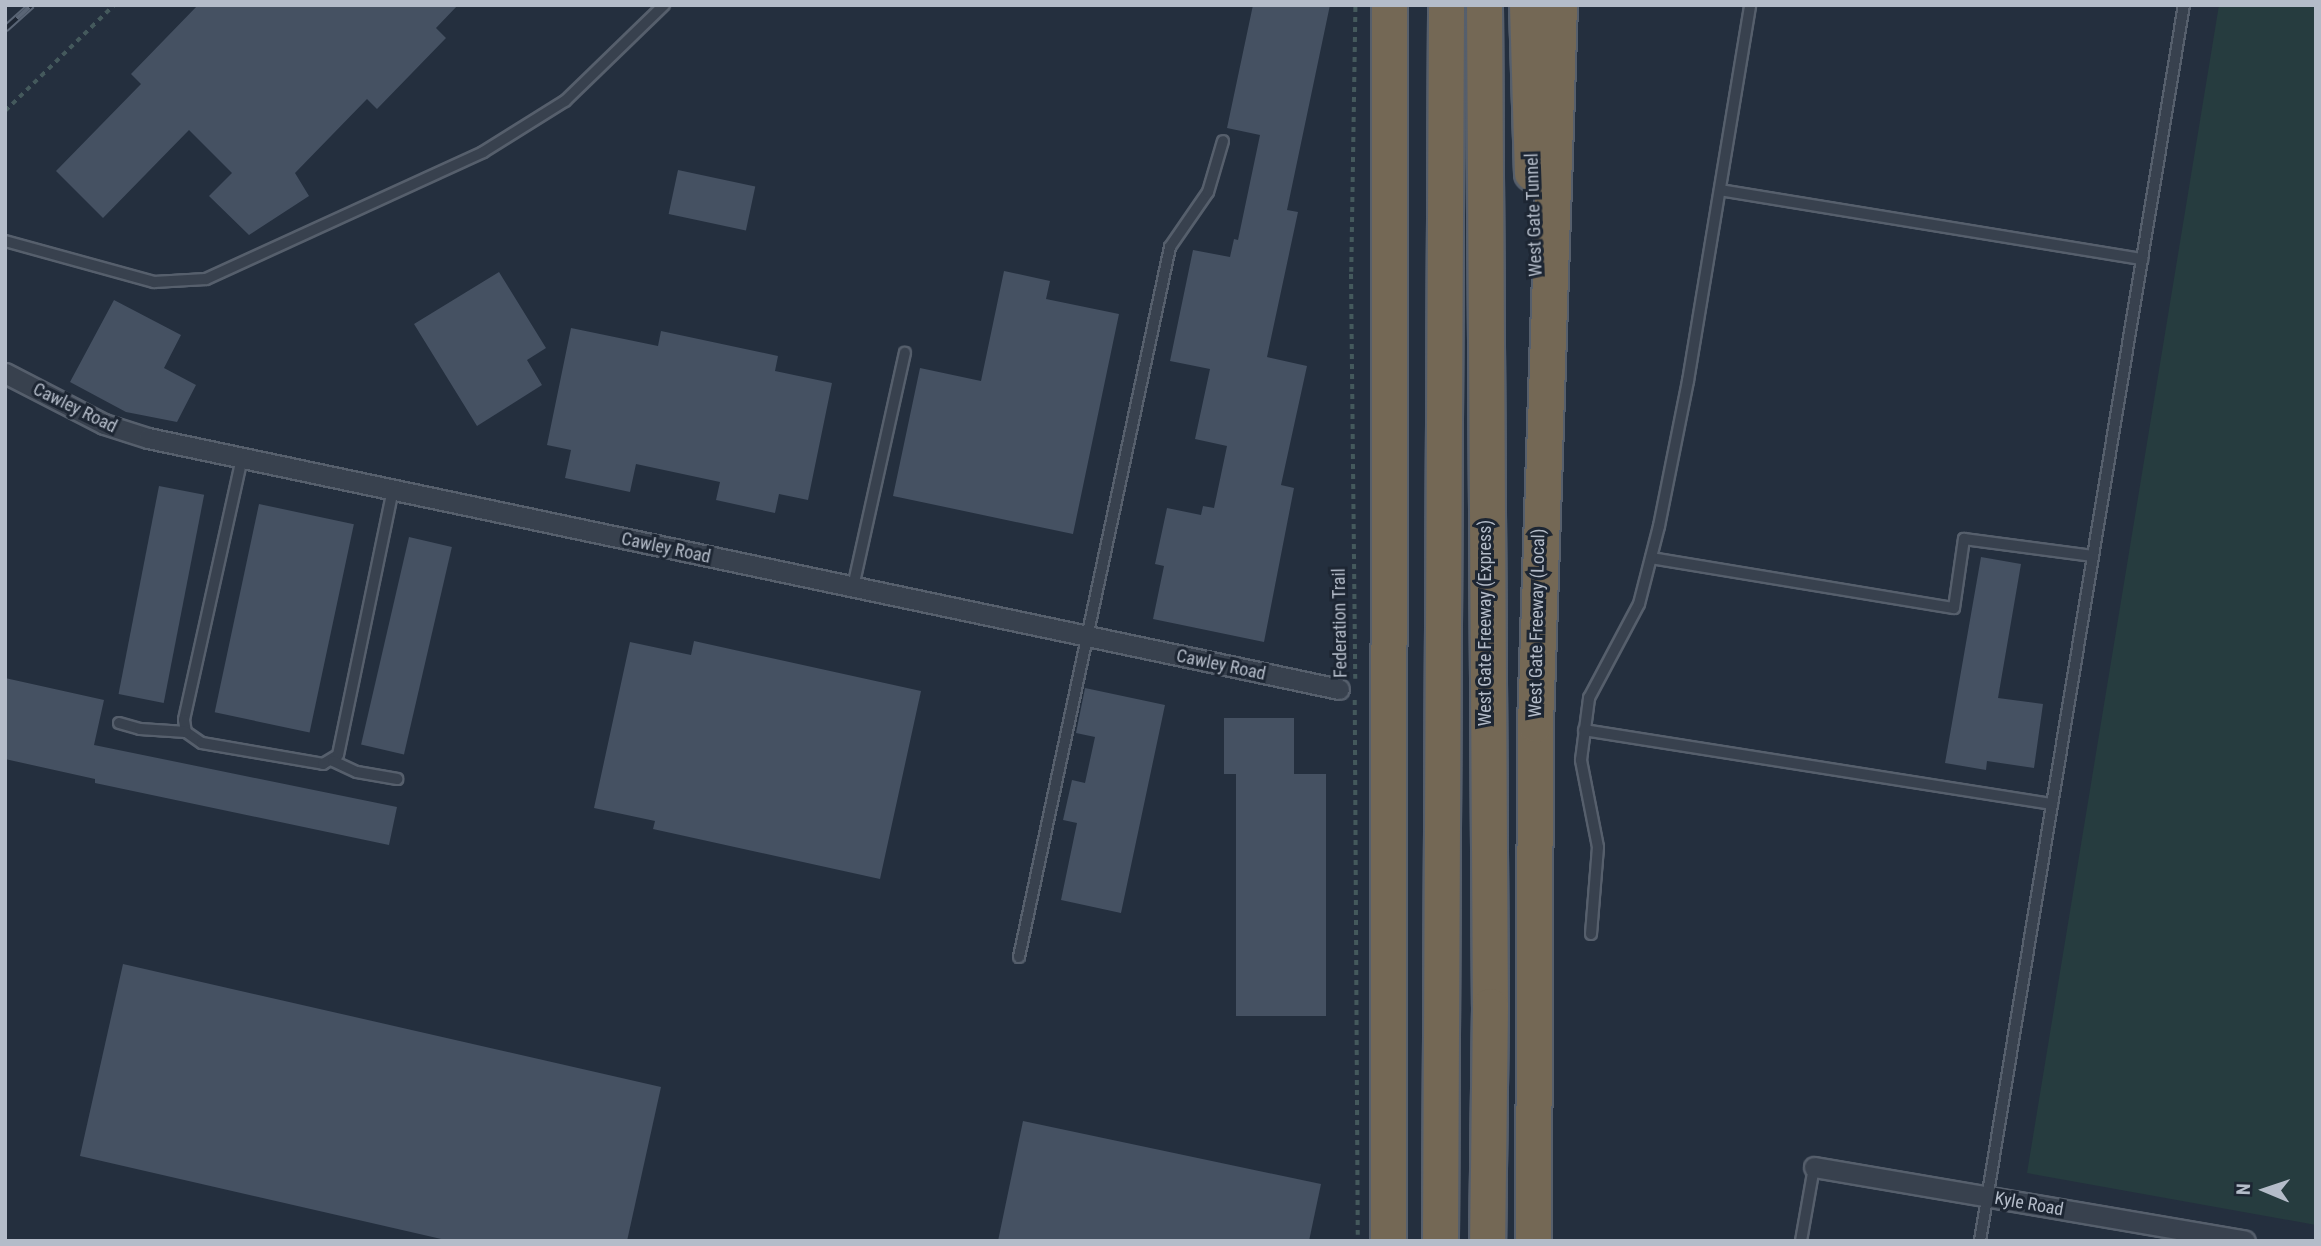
<!DOCTYPE html>
<html>
<head>
<meta charset="utf-8">
<style>
  body { margin:0 }
  #map { position:relative; width:2321px; height:1246px; overflow:hidden; background:#242f3e; font-family:"Roboto Condensed",sans-serif }
  div>[style] { position:absolute }
  [style*='--x'] { left:calc(var(--x)*1px); top:calc(var(--y)*1px); width:calc(var(--w)*1px); rotate:calc(var(--a)*1deg) }
  .green>* { inset:0; background:#263c3f }
  .building>* { inset:0; background:#455162; transform-origin:0 0 }
  .path>* { height:3.5px; margin-top:-1.75px; transform-origin:0; background:repeating-linear-gradient(90deg,#44595c 0 5px,transparent 0 10px) }
  .roads { filter:drop-shadow(2px 0 #565f6c) drop-shadow(-2px 0 #565f6c) drop-shadow(0 2px #565f6c) drop-shadow(0 -2px #565f6c) }
  .lane>* { height:10px; margin:-5px; padding:0 5px; transform-origin:5px; border-radius:5px; background:#38414e }
  .street>* { height:19px; margin:-9.5px; padding:0 9.5px; transform-origin:9.5px; border-radius:9.5px; background:#38414e }
  .highway>* { height:35px; margin:-17.5px; padding:0 17.5px; transform-origin:17.5px; border-radius:17.5px; background:#746855 }
  .rail>* { height:8px; margin-top:-4px; transform-origin:0; background:repeating-linear-gradient(90deg,#1d2633 0 16px,#5a6575 0 32px); box-sizing:border-box; border-block:2px solid #5a6575 }
  span { translate:-50% -50%; white-space:nowrap; text-align:center; line-height:1.15; -webkit-text-stroke:6px #1d2633; paint-order:stroke }
  .street-label { font-size:18px; color:#b4bcc9 }
  .frame { position:absolute; inset:0; border:7px solid #b4bcc9; pointer-events:none }
  .north { position:absolute; left:2230px; top:1155px; width:70px; height:70px; -webkit-text-stroke:5px #1d2633; paint-order:stroke; rotate:272deg; font-size:19px; font-weight:700; line-height:28px; text-align:center; color:#b4bcc9 }
  .north::after { content:''; display:block; margin:auto; width:24px; height:32px; background:#b4bcc9; clip-path:polygon(50% 0,100% 100%,50% 72%,0 100%) }
</style>
</head>
<body>
<div id="map">
  <div class="green">
    <div style="clip-path:polygon(2219px 5px,2316px 5px,2316px 1225px,2027px 1173px)"></div>
  </div>
  <div class="building">
    <div style="clip-path:polygon(198px 5px,458px 5px,436px 28px,446px 38px,377px 109px,367px 99px,295px 173px,309px 196px,249px 235px,209px 196px,232px 173px,189px 130px,103px 218px,56px 171px,141px 84px,131px 74px)"></div>
    <div style="clip-path:polygon(1253px 5px,1330px 5px,1287px 210px,1298px 212px,1267px 357px,1307px 366px,1281px 485px,1294px 488px,1264px 642px,1153px 619px,1164px 566px,1155px 564px,1167px 508px,1201px 515px,1203px 506px,1214px 508px,1227px 446px,1195px 439px,1210px 369px,1170px 361px,1193px 250px,1230px 257px,1234px 239px,1238px 240px,1260px 135px,1227px 128px)"></div>
    <div style="left:678px;top:170px;width:79px;height:45px;rotate:12deg"></div>
    <div style="clip-path:polygon(1004px 271px,1050px 281px,1046px 299px,1119px 314px,1073px 534px,893px 496px,920px 368px,981px 381px)"></div>
    <div style="clip-path:polygon(499px 272px,546px 348px,527px 360px,542px 385px,477px 426px,414px 324px)"></div>
    <div style="clip-path:polygon(114px 300px,181px 335px,164px 368px,196px 385px,177px 422px,126px 412px,70px 382px)"></div>
    <div style="clip-path:polygon(571px 328px,658px 346px,661px 331px,778px 356px,775px 371px,832px 383px,808px 500px,779px 494px,775px 513px,716px 500px,720px 482px,636px 464px,630px 492px,565px 478px,571px 450px,547px 445px)"></div>
    <div style="left:159px;top:486px;width:46px;height:212px;rotate:11deg"></div>
    <div style="left:259px;top:504px;width:97px;height:213px;rotate:12deg"></div>
    <div style="left:409px;top:537px;width:44px;height:213px;rotate:13deg"></div>
    <div style="clip-path:polygon(1981px 557px,2021px 564px,1998px 698px,2043px 704px,2034px 768px,1987px 761px,1986px 770px,1945px 763px)"></div>
    <div style="clip-path:polygon(694px 641px,921px 691px,880px 879px,653px 829px,655px 821px,594px 808px,630px 642px,691px 655px)"></div>
    <div style="clip-path:polygon(5px 678px,104px 700px,94px 745px,397px 807px,389px 845px,95px 783px,95px 779px,5px 759px)"></div>
    <div style="clip-path:polygon(1085px 688px,1165px 705px,1121px 913px,1061px 900px,1077px 823px,1063px 820px,1072px 780px,1085px 783px,1095px 737px,1076px 733px)"></div>
    <div style="clip-path:polygon(1224px 718px,1294px 718px,1294px 774px,1326px 774px,1326px 1016px,1236px 1016px,1236px 774px,1224px 774px)"></div>
    <div style="clip-path:polygon(123px 964px,661px 1087px,627px 1241px,450px 1241px,80px 1156px)"></div>
    <div style="clip-path:polygon(1023px 1121px,1321px 1184px,1309px 1241px,998px 1241px)"></div>
  </div>
  <div class="path">
    <div style="--x:5;--y:111;--w:152;--a:-44.2"></div>
    <div style="--x:1355;--y:679;--w:407;--a:-90.6"></div>
    <div style="--x:1351;--y:272;--w:267;--a:-89.1"></div>
    <div style="--x:1355;--y:700;--w:535;--a:89.68"></div>
  </div>
  <div class="roads">
    <div class="lane">
      <div style="--x:1720;--y:190;--w:428;--a:9.3"></div>
      <div style="--x:5;--y:241;--w:155;--a:15.4"></div>
      <div style="--x:154;--y:282;--w:52;--a:-3.3"></div>
      <div style="--x:206;--y:279;--w:305;--a:-24.6"></div>
      <div style="--x:483;--y:152;--w:97;--a:-31.9"></div>
      <div style="--x:565;--y:101;--w:138;--a:-44.1"></div>
      <div style="--x:242;--y:458;--w:268;--a:102.5"></div>
      <div style="--x:184;--y:720;--w:12;--a:81"></div>
      <div style="--x:186;--y:732;--w:19;--a:35"></div>
      <div style="--x:202;--y:743;--w:123;--a:9.8"></div>
      <div style="--x:323;--y:764;--w:17;--a:-31"></div>
      <div style="--x:338;--y:755;--w:271;--a:-78.3"></div>
      <div style="--x:1651;--y:558;--w:307;--a:9.4"></div>
      <div style="--x:1954;--y:608;--w:70;--a:-81.8"></div>
      <div style="--x:1964;--y:539;--w:130;--a:7.5"></div>
      <div style="--x:853;--y:587;--w:240;--a:-77.5"></div>
      <div style="--x:119;--y:723;--w:22;--a:16"></div>
      <div style="--x:140;--y:729;--w:46;--a:3.7"></div>
      <div style="--x:1584;--y:730;--w:474;--a:9"></div>
      <div style="--x:333;--y:761;--w:26;--a:25"></div>
      <div style="--x:357;--y:772;--w:41;--a:9.9"></div>
      <div style="--x:1591;--y:934;--w:87;--a:-85.4"></div>
      <div style="--x:1598;--y:847;--w:89;--a:-101.1"></div>
      <div style="--x:1581;--y:760;--w:63;--a:-82.6"></div>
      <div style="--x:1589;--y:698;--w:106;--a:-62"></div>
      <div style="--x:1639;--y:604;--w:81;--a:-75.6"></div>
      <div style="--x:1659;--y:526;--w:148;--a:-78.7"></div>
      <div style="--x:1688;--y:381;--w:381;--a:-80.6"></div>
      <div style="--x:1019;--y:957;--w:726;--a:-77.99"></div>
      <div style="--x:1170;--y:247;--w:67;--a:-55.4"></div>
      <div style="--x:1208;--y:192;--w:53;--a:-73.6"></div>
      <div style="--x:1801;--y:1241;--w:75;--a:-80"></div>
      <div style="--x:1980;--y:1241;--w:1253;--a:-80.63"></div>
    </div>
    <div class="street">
      <div style="--x:5;--y:373;--w:111;--a:27.3"></div>
      <div style="--x:104;--y:424;--w:46;--a:17.7"></div>
      <div style="--x:148;--y:438;--w:1217;--a:11.9"></div>
      <div style="--x:1814;--y:1167;--w:437;--a:9.7"></div>
    </div>
    <div class="highway">
      <div style="--x:1484;--y:5;--w:1001;--a:89.66"></div>
      <div style="--x:1490;--y:1006;--w:235;--a:90.7"></div>
      <div style="--x:1527;--y:5;--w:168;--a:88.3"></div>
      <div style="--x:1388;--y:1241;--w:1236;--a:-89.95"></div>
      <div style="--x:1440;--y:1241;--w:1236;--a:-89.72"></div>
      <div style="--x:1533;--y:1241;--w:517;--a:-89.78"></div>
      <div style="--x:1535;--y:724;--w:719;--a:-88.09"></div>
    </div>
  </div>
  <div class="rail">
    <div style="--x:5;--y:29;--w:36;--a:-42"></div>
  </div>
  <div class="street-label">
    <span style="left:1534px;top:215px;rotate:-92deg">West Gate Tunnel</span>
    <span style="left:75px;top:408px;rotate:26deg">Cawley Road</span>
    <span style="left:666px;top:548px;rotate:12deg">Cawley Road</span>
    <span style="left:1340px;top:623px;rotate:-91deg">Federation Trail</span>
    <span style="left:1485px;top:623px;rotate:-90deg">West Gate Freeway (Express)</span>
    <span style="left:1537px;top:623px;rotate:-89deg">West Gate Freeway (Local)</span>
    <span style="left:1221px;top:665px;rotate:12deg">Cawley Road</span>
    <span style="left:2029px;top:1204px;rotate:10deg">Kyle Road</span>
  </div>
  <div class="frame"></div>
  <div class="north">N</div>
</div>
</body>
</html>
